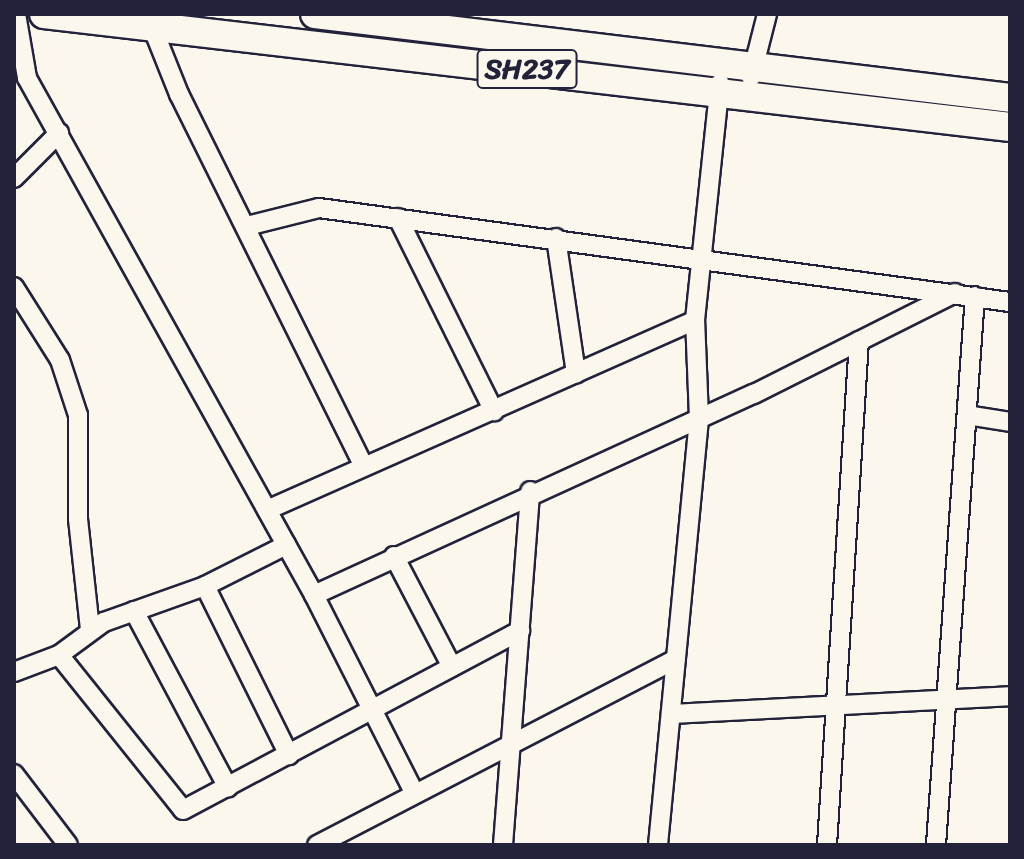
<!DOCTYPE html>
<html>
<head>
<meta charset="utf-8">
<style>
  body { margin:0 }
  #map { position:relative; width:1024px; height:859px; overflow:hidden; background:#fbf7ec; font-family:Sriracha,sans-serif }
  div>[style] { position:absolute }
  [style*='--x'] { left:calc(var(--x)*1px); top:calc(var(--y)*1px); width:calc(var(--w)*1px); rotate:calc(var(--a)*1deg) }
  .roads { filter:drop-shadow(2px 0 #22223b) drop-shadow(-2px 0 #22223b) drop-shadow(0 2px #22223b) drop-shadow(0 -2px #22223b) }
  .street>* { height:18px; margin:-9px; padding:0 9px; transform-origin:9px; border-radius:9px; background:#fbf7ec }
  .primary>* { height:28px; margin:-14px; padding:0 14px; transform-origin:14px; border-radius:14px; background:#fbf7ec }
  span { translate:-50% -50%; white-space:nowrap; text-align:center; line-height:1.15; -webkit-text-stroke:6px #fbf7ec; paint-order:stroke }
  .shield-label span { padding:2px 6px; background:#fbf7ec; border:2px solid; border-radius:6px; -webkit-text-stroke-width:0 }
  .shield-label { font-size:28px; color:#22223b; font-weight:700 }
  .frame { position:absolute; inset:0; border:16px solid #22223b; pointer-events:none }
</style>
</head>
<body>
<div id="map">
  <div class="roads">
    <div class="street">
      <div style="--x:16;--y:14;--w:65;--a:80.2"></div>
      <div style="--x:27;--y:78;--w:591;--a:60.96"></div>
      <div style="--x:314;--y:595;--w:221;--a:63.1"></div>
      <div style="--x:149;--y:19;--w:81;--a:68.2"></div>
      <div style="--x:179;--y:94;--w:412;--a:63.6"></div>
      <div style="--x:751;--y:77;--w:65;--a:-75.7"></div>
      <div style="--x:14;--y:178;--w:64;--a:-45"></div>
      <div style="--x:398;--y:218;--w:216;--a:63.6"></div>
      <div style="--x:247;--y:226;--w:74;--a:-14"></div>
      <div style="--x:319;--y:208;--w:697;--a:7.75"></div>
      <div style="--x:556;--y:238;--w:137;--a:81.6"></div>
      <div style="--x:14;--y:287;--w:86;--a:57.8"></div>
      <div style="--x:60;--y:360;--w:58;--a:71.9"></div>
      <div style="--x:78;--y:415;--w:104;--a:90"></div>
      <div style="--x:78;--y:519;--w:112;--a:83.8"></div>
      <div style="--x:967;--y:415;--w:44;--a:9.2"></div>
      <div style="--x:267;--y:510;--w:468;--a:-23.9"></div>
      <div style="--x:394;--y:556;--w:125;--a:62.4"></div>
      <div style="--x:205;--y:586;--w:189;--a:63.6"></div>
      <div style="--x:314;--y:595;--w:484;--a:-24.6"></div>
      <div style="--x:754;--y:394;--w:225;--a:-26.7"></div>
      <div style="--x:134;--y:611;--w:200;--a:62"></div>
      <div style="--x:59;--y:655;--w:198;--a:51.3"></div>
      <div style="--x:183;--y:810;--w:382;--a:-28"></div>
      <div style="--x:14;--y:672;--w:48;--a:-20.7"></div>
      <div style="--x:59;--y:655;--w:56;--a:-36.3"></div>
      <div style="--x:104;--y:622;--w:107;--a:-19.6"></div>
      <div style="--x:205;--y:586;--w:91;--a:-26.8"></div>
      <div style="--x:671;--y:714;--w:339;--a:-3"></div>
      <div style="--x:14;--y:774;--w:89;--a:52.7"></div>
      <div style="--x:317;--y:845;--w:404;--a:-27.4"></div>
      <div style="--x:503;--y:845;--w:355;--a:-85.6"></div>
      <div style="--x:658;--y:845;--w:429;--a:-84.5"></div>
      <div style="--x:699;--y:418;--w:98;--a:-92.3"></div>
      <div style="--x:695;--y:320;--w:238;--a:-84"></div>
      <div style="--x:827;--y:845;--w:505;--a:-86.37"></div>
      <div style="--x:936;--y:845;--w:550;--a:-85.94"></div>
    </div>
    <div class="primary">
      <div style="--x:44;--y:14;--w:973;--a:6.67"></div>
      <div style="--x:315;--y:14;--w:700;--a:6.89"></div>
    </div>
  </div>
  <div class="shield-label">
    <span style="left:527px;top:69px">SH237</span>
  </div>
  <div class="frame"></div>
</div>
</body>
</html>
